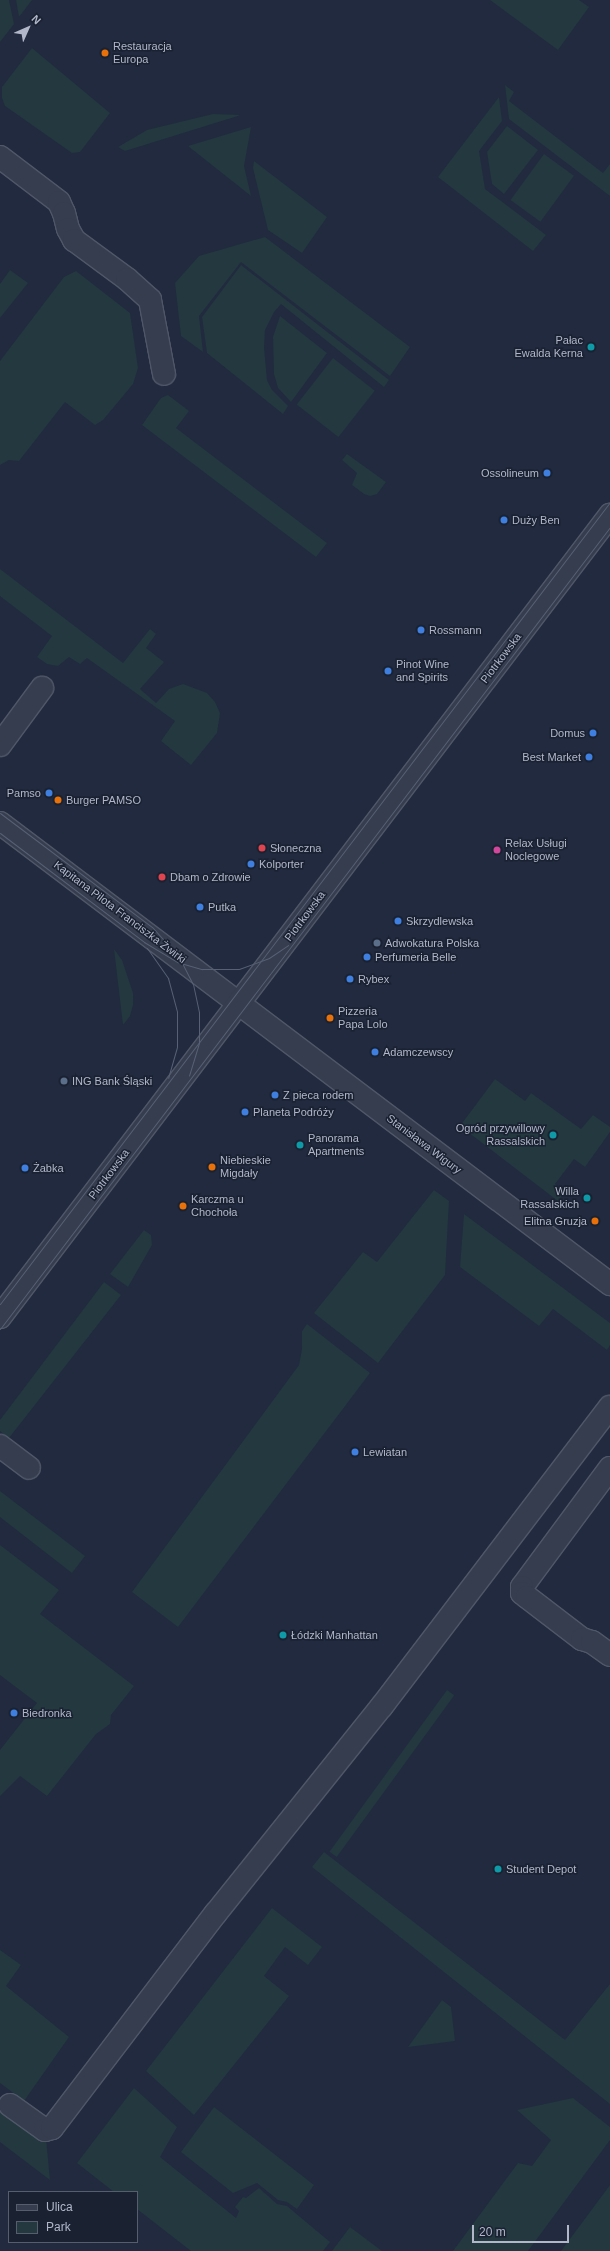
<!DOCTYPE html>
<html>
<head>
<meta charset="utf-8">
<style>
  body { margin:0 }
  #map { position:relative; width:610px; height:2251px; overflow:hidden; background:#212a3e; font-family:Helvetica,sans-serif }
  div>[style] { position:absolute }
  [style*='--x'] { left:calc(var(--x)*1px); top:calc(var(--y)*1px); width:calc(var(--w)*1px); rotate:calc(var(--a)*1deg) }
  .green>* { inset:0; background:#23383f; transform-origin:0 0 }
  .roads { filter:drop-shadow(1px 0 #505768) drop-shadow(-1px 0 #505768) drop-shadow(0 1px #505768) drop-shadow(0 -1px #505768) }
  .minor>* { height:22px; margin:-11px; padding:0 11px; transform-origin:11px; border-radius:11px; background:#353d4e }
  .tram>* { height:1px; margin:-0.5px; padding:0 0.5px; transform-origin:0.5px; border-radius:0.5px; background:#576075 }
  .dots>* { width:11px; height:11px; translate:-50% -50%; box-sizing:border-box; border:2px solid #1a2232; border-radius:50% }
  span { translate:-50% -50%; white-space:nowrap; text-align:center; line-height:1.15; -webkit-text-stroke:3px #1a2232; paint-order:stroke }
  .poi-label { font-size:11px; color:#b1b7c9 }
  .left { translate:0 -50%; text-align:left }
  .right { translate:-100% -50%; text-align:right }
  .street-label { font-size:11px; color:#b1b7c9 }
  .legend { position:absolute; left:8px; top:2191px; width:130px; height:52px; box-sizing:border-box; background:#1a2232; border:1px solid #565e6e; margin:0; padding:5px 7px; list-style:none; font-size:12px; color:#b1b7c9 }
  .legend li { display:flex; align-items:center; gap:8px; height:20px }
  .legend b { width:20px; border:1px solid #565e6e }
  .north { position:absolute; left:8px; top:8px; width:40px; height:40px; -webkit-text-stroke:3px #1a2232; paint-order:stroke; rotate:45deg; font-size:11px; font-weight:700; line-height:16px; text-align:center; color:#b1b7c9 }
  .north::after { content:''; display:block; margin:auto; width:14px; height:18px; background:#b1b7c9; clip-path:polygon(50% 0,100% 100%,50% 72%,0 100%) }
  .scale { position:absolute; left:472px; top:2225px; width:97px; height:18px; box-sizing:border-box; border:2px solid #b1b7c9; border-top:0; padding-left:5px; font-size:12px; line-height:14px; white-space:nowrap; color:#b1b7c9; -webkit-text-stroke:3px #1a2232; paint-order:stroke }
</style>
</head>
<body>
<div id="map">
  <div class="green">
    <div style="clip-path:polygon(0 0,9px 0,14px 24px,0 42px)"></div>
    <div style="clip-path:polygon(16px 0,32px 0,19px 17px)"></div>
    <div style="clip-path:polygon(490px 0,579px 0,589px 7px,558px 50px)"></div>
    <div style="clip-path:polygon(32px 48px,110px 113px,80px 152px,72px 153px,5px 106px,2px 98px,2px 87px)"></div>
    <div style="clip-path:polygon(505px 85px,514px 92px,509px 101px,603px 173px,610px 164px,610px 196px,509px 119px)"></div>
    <div style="clip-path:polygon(499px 97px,502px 121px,479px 151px,485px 189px,546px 235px,533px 251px,438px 177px)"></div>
    <div style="clip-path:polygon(213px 114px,241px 115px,125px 151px,118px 147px,147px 130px)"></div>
    <div style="clip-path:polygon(507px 126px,538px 150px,504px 194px,492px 184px,487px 152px)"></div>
    <div style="clip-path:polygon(251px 127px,244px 166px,251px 196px,188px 146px)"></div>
    <div style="left:544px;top:154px;width:37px;height:57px;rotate:36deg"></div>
    <div style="clip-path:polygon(254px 161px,327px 217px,302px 253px,268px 230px,253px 168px)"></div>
    <div style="clip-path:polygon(265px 237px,410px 347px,390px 376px,241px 262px,199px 316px,203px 352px,181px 336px,175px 283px,199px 256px)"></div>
    <div style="clip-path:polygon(241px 265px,389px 380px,384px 387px,281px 304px,274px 312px,265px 330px,264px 347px,267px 380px,272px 390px,288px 406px,283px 414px,207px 353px,202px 317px)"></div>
    <div style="clip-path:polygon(10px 270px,28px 283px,0 318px,0 284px)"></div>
    <div style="clip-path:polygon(76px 271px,130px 313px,138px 368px,133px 384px,103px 420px,95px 425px,65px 402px,19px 461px,9px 460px,0 465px,0 361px,64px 277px)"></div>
    <div style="clip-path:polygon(280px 316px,327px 353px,291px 402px,278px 388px,274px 374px,273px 337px)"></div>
    <div style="left:333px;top:358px;width:53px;height:59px;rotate:38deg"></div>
    <div style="clip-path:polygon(168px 395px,189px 411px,176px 428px,327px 543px,316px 557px,142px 425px,161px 398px)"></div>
    <div style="clip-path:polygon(347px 454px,386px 482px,377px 494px,370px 496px,364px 494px,352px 485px,357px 473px,342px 460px)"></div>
    <div style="clip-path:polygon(0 569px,123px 663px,150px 629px,156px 634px,146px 648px,164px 662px,140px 689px,156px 703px,169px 689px,183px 684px,207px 693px,215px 702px,220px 713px,217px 733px,191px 765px,161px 741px,175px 721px,87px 658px,80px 664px,69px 657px,58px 666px,47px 664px,37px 657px,52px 636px,0 596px)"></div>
    <div style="clip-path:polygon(114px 949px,122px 960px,133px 993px,133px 1005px,130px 1016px,123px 1025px)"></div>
    <div style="clip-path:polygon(495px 1079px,525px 1101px,531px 1093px,581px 1129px,593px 1115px,610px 1127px,610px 1132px,585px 1167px,574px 1159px,555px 1184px,564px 1193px,558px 1201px,460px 1126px)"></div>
    <div style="clip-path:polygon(434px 1190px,449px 1201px,445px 1275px,378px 1363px,314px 1313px,363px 1252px,377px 1262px)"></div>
    <div style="clip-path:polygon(464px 1214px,610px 1323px,610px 1345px,607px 1350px,553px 1309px,539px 1326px,460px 1267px)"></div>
    <div style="clip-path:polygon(144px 1230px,151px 1235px,152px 1245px,128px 1287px,110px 1274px)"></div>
    <div style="clip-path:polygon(104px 1282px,121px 1295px,9px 1438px,0 1431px,0 1420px)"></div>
    <div style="clip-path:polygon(307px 1324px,370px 1373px,178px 1627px,132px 1592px,299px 1365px,302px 1349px,302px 1331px)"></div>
    <div style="clip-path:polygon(0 1491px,85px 1556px,72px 1573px,0 1517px)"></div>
    <div style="clip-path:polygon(0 1545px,59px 1590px,40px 1614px,134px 1686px,111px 1715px,110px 1724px,96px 1734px,47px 1796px,20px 1776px,0 1796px,0 1750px,37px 1703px,0 1675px)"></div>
    <div style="left:447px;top:1690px;width:9px;height:200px;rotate:36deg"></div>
    <div style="clip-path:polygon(324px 1852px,565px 2040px,610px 1984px,610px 2104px,312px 1867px)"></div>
    <div style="clip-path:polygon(272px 1908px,322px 1947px,308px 1965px,285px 1947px,264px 1976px,289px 1996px,194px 2115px,146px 2071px)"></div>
    <div style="clip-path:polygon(0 1950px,21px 1965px,6px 1986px,69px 2037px,24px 2101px,0 2083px)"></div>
    <div style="clip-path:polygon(442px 2000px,451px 2007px,455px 2041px,408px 2047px)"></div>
    <div style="clip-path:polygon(134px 2088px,177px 2127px,160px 2157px,236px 2218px,239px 2211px,235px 2207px,243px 2197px,246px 2198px,259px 2188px,277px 2204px,287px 2206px,330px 2242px,323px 2251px,191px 2251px,137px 2209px,137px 2192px,114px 2192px,77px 2163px)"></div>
    <div style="clip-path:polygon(573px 2098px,610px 2127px,610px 2140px,528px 2251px,453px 2251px,518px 2163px,532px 2166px,551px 2140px,517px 2110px)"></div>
    <div style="clip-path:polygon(0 2103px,46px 2138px,50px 2180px,0 2142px)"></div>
    <div style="clip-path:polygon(214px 2107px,314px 2185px,297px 2209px,287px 2202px,278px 2200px,257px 2183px,233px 2193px,181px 2152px)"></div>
    <div style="clip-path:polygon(610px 2185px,610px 2251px,561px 2251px)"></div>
    <div style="clip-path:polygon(350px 2227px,382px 2251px,332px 2251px)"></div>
  </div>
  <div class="roads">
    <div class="minor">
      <div style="--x:0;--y:157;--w:74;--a:37.3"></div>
      <div style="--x:59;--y:202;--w:12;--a:66"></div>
      <div style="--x:64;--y:213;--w:16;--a:76"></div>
      <div style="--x:68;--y:229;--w:13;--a:61"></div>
      <div style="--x:74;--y:240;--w:66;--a:36.3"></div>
      <div style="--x:127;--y:279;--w:31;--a:42"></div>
      <div style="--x:150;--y:300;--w:75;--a:79.3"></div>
      <div style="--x:0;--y:745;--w:71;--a:-53.6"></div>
      <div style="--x:0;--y:823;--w:765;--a:37.08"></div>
      <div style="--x:0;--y:1317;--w:1008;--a:-52.74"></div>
      <div style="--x:0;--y:1446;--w:36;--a:37"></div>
      <div style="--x:610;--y:1468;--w:148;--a:126.5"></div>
      <div style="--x:522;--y:1587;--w:6;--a:90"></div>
      <div style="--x:522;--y:1593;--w:6;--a:39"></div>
      <div style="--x:527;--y:1597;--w:69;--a:37.4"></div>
      <div style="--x:582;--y:1639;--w:10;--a:17"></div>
      <div style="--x:592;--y:1642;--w:22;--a:36"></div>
      <div style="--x:10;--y:2105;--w:43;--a:35.5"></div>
      <div style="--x:45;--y:2130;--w:7;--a:-16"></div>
      <div style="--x:52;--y:2128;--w:270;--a:-52.7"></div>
      <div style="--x:216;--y:1913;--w:265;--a:-51.3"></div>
      <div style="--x:382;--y:1706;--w:376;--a:-52.7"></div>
    </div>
  </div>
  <div class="tram">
    <div style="--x:0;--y:813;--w:191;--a:36.9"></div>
    <div style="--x:153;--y:928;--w:39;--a:48"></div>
    <div style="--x:179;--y:957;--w:30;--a:63"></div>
    <div style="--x:193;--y:984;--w:29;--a:78"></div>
    <div style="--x:199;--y:1012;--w:31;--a:90"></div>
    <div style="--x:199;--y:1043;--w:34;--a:107"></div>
    <div style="--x:0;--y:833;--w:181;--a:37.1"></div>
    <div style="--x:144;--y:942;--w:39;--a:31"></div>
    <div style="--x:177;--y:962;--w:26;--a:16"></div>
    <div style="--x:202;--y:969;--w:37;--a:0"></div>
    <div style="--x:239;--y:969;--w:32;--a:-20"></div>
    <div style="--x:269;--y:958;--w:23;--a:-34"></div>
    <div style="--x:147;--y:948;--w:37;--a:55"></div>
    <div style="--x:168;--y:978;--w:34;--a:75"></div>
    <div style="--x:177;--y:1011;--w:36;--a:90"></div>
    <div style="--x:177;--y:1047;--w:32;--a:106"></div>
    <div style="--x:0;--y:1304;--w:1008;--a:-52.74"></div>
    <div style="--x:0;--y:1329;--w:1008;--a:-52.74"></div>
  </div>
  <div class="dots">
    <div style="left:105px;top:53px;background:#e8710a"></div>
    <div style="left:591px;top:347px;background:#0f9aa8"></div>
    <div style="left:547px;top:473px;background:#3f7fe0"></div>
    <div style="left:504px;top:520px;background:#3f7fe0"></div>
    <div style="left:421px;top:630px;background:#3f7fe0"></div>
    <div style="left:388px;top:671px;background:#3f7fe0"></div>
    <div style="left:593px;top:733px;background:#3f7fe0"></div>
    <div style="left:589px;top:757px;background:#3f7fe0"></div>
    <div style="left:49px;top:793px;background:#3f7fe0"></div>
    <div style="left:58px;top:800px;background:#e8710a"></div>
    <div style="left:262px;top:848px;background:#e0444e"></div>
    <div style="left:497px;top:850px;background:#d1479c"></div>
    <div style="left:251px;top:864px;background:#3f7fe0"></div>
    <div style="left:162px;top:877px;background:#e0444e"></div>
    <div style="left:200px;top:907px;background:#3f7fe0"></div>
    <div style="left:398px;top:921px;background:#3f7fe0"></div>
    <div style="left:377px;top:943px;background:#5c6f8a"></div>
    <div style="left:367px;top:957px;background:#3f7fe0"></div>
    <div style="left:350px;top:979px;background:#3f7fe0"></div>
    <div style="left:330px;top:1018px;background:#e8710a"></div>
    <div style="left:375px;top:1052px;background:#3f7fe0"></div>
    <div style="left:64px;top:1081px;background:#5c6f8a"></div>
    <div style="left:275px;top:1095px;background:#3f7fe0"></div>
    <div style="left:245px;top:1112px;background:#3f7fe0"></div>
    <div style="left:553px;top:1135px;background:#0f9aa8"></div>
    <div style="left:300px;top:1145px;background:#0f9aa8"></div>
    <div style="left:212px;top:1167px;background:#e8710a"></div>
    <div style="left:25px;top:1168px;background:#3f7fe0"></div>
    <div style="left:587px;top:1198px;background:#0f9aa8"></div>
    <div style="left:183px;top:1206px;background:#e8710a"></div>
    <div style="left:595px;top:1221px;background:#e8710a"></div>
    <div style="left:355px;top:1452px;background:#3f7fe0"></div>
    <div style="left:283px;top:1635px;background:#0f9aa8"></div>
    <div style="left:14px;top:1713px;background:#3f7fe0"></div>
    <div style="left:498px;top:1869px;background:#0f9aa8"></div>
  </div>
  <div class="poi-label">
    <span class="left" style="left:113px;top:53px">Restauracja<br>Europa</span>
    <span class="right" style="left:583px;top:347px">Pałac<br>Ewalda Kerna</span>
    <span class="right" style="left:539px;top:473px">Ossolineum</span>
    <span class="left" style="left:512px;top:520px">Duży Ben</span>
    <span class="left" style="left:429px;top:630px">Rossmann</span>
    <span class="left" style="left:396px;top:671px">Pinot Wine<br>and Spirits</span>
    <span class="right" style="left:585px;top:733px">Domus</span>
    <span class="right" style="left:581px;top:757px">Best Market</span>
    <span class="right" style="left:41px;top:793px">Pamso</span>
    <span class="left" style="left:66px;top:800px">Burger PAMSO</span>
    <span class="left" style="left:505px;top:850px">Relax Usługi<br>Noclegowe</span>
    <span class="left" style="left:270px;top:848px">Słoneczna</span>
    <span class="left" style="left:259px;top:864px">Kolporter</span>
    <span class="left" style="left:170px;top:877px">Dbam o Zdrowie</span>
    <span class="left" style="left:208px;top:907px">Putka</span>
    <span class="left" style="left:406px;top:921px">Skrzydlewska</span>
    <span class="left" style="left:385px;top:943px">Adwokatura Polska</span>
    <span class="left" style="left:375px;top:957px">Perfumeria Belle</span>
    <span class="left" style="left:358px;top:979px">Rybex</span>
    <span class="left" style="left:338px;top:1018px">Pizzeria<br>Papa Lolo</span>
    <span class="left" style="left:383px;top:1052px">Adamczewscy</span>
    <span class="left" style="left:72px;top:1081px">ING Bank Śląski</span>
    <span class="left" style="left:283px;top:1095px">Z pieca rodem</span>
    <span class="left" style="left:253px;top:1112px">Planeta Podróży</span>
    <span class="right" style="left:545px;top:1135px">Ogród przywillowy<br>Rassalskich</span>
    <span class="left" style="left:308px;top:1145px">Panorama<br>Apartments</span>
    <span class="left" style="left:220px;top:1167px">Niebieskie<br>Migdały</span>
    <span class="left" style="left:33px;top:1168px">Żabka</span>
    <span class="right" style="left:579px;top:1198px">Willa<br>Rassalskich</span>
    <span class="left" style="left:191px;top:1206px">Karczma u<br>Chochoła</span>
    <span class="right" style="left:587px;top:1221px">Elitna Gruzja</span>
    <span class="left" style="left:363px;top:1452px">Lewiatan</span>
    <span class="left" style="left:291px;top:1635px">Łódzki Manhattan</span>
    <span class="left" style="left:22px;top:1713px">Biedronka</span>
    <span class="left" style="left:506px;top:1869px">Student Depot</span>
  </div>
  <div class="street-label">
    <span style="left:501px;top:658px;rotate:-53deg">Piotrkowska</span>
    <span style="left:120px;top:912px;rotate:37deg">Kapitana Pilota Franciszka Żwirki</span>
    <span style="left:305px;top:916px;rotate:-53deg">Piotrkowska</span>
    <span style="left:424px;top:1144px;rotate:37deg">Stanisława Wigury</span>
    <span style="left:109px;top:1174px;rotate:-53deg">Piotrkowska</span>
  </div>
  <ul class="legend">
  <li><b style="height:5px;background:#353d4e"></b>Ulica</li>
  <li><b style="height:11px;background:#23383f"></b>Park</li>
  </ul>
  <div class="north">N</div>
  <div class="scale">20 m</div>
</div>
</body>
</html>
